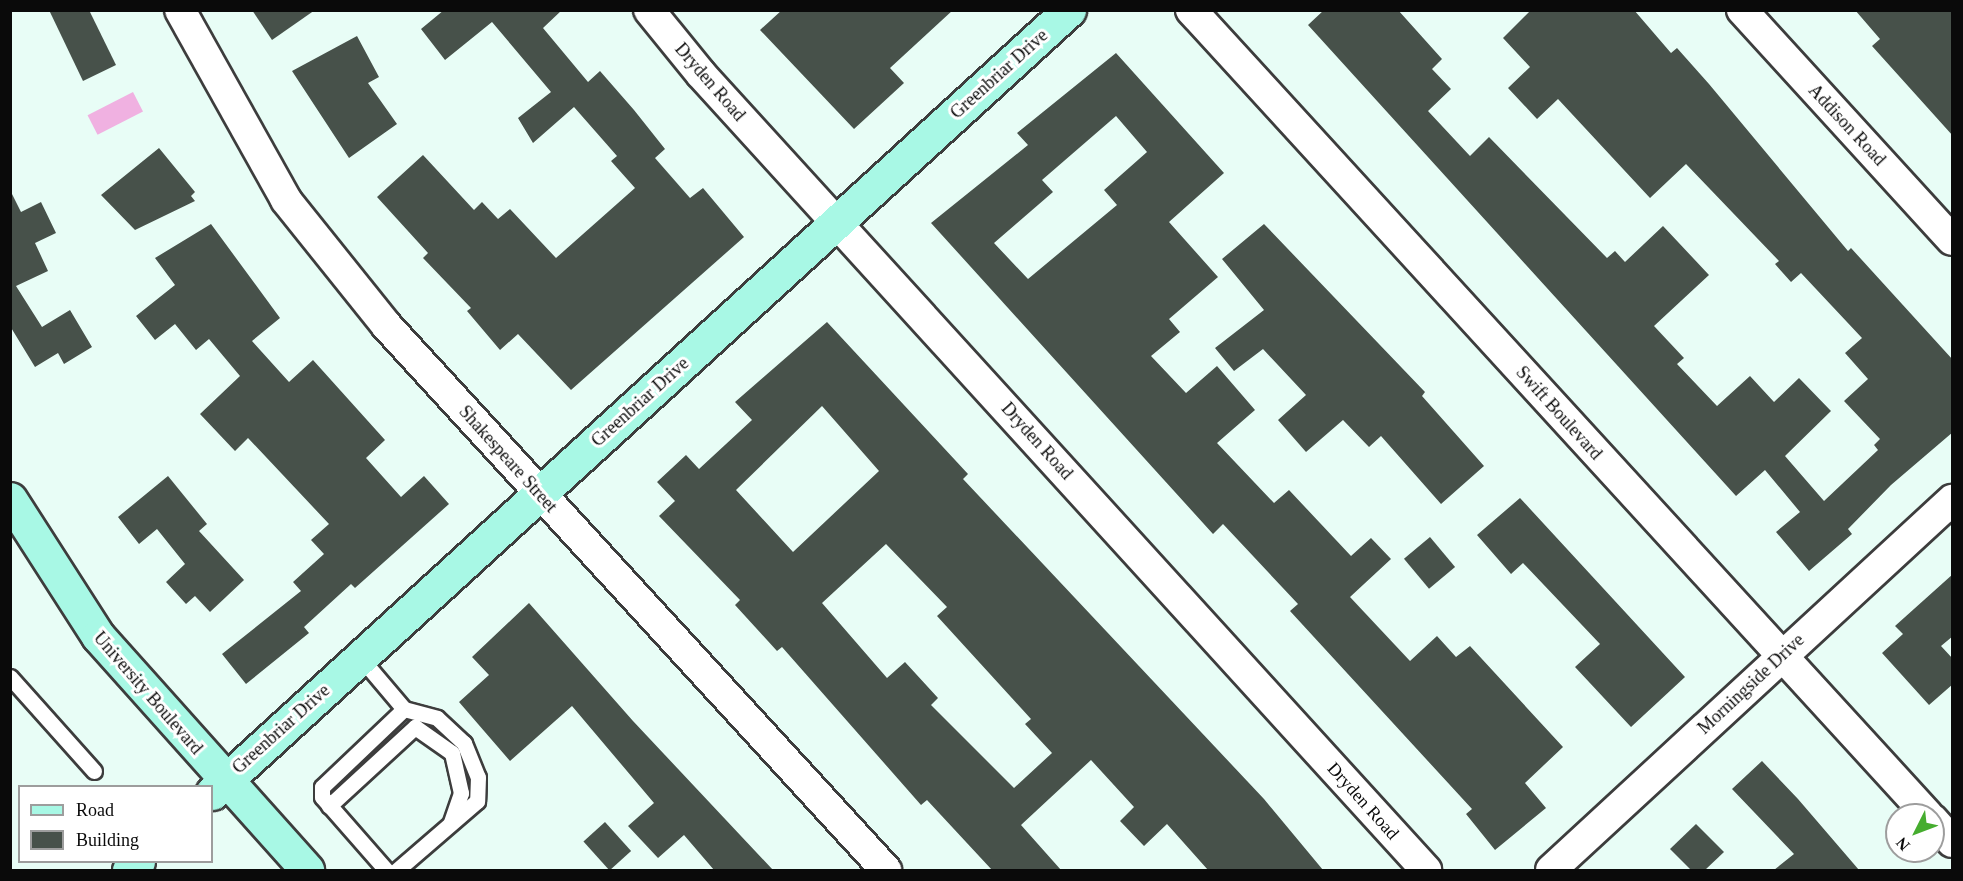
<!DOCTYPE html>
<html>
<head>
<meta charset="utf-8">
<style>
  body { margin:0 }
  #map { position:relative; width:1963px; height:881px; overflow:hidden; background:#e8fdf6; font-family:"Times New Roman",serif }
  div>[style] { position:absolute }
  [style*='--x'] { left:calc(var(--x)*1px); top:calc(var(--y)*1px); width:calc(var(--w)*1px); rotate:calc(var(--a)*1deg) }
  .water>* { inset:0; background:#f0b1e1; transform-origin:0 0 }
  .building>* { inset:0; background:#47514a; transform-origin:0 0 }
  .roads { filter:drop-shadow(2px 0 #3d3d3d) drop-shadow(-2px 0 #3d3d3d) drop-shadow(0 2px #3d3d3d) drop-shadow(0 -2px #3d3d3d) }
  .lane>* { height:15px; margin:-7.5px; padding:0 7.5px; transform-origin:7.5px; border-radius:7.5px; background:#fff }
  .street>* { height:30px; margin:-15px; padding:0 15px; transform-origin:15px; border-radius:15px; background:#fff }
  .secondary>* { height:33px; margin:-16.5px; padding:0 16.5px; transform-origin:16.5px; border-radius:16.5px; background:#a8f8e5 }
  span { translate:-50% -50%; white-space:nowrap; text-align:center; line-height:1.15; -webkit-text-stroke:6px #fff; paint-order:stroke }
  .street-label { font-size:18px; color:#0a0a0a }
  .frame { position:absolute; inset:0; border:12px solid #0a0a0a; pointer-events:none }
  .legend { position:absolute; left:18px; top:785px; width:195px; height:78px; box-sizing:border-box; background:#fff; border:2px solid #9d9d9d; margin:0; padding:8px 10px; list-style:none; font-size:18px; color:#0a0a0a }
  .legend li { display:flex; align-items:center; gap:12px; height:30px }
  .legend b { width:30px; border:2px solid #9d9d9d }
  .north { position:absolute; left:1885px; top:803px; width:60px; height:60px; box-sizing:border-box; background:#fff; border:2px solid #9d9d9d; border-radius:50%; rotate:228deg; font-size:16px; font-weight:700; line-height:24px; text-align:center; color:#0a0a0a }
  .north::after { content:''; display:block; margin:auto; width:21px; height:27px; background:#46ad2f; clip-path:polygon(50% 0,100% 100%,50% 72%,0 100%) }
</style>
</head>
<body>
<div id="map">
  <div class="water">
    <div style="left:133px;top:92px;width:22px;height:51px;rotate:63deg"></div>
  </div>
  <div class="building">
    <div style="clip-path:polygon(49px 10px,89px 10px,116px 65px,83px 81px)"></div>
    <div style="clip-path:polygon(252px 10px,315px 10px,272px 40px)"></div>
    <div style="clip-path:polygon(444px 10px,562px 10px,543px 28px,588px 82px,600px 71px,634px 110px,665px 149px,655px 158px,690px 198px,703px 188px,744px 237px,571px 390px,518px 334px,500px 350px,467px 311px,471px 308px,423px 258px,428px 253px,377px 197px,423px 155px,474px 210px,482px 202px,498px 219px,510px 209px,556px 258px,635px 188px,611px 161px,617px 156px,574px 107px,533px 143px,518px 118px,551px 92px,492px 22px,445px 60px,421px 29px)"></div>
    <div style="clip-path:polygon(782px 10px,953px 10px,890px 68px,904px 83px,854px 129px,760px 30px)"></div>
    <div style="clip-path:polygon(1324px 10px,1398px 10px,1442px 59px,1432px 69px,1451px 89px,1428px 111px,1470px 156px,1489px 137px,1607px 258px,1615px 251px,1625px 262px,1663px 226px,1709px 275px,1654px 326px,1684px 358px,1677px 364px,1717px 406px,1750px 376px,1774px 402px,1799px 378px,1831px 411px,1785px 456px,1824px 501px,1878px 450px,1874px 445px,1880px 439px,1844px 401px,1868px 379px,1845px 353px,1862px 338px,1801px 273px,1791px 282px,1775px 264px,1779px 261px,1686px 164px,1650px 198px,1558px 99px,1537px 119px,1508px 88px,1530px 67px,1503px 38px,1531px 10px,1634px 10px,1671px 53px,1677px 48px,1709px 84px,1848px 251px,1851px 248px,1953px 360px,1953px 432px,1891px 485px,1848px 529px,1852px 534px,1809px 571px,1776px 532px,1800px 512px,1765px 470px,1736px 496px,1308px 25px)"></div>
    <div style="clip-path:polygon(1855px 10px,1953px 10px,1953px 136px,1872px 46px,1880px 39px)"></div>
    <div style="clip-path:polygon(357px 36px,379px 77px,368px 83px,397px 124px,349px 158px,292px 71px)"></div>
    <div style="clip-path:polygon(evenodd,1116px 53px,1224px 173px,1169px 222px,1218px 277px,1169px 319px,1180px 332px,1151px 356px,1186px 393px,1217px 366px,1255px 410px,1217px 443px,1274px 503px,1289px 490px,1351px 556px,1371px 538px,1391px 559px,1350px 597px,1410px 661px,1437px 636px,1456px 657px,1470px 646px,1563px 747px,1525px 783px,1546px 808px,1495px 850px,1466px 814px,1472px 809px,1290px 611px,1298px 604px,1223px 524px,1213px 534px,931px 223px,1028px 145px,1017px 133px,1116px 53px,1116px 116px,1147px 152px,1104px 190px,1117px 205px,1028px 279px,994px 243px,1053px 192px,1042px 180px,1116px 116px)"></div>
    <div style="clip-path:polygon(159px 148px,195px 192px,191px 196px,195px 201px,135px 230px,101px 195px)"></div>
    <div style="clip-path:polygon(10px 190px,21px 212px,41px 202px,56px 233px,35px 243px,48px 271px,16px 286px,42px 327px,70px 310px,92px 347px,64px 364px,58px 353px,35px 367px,10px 326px)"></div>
    <div style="clip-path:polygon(211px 224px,280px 318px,252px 341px,289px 382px,313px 360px,385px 440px,366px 458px,401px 497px,424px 476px,449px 504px,355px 588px,351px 584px,304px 627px,309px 633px,246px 684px,222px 654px,301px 591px,293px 582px,324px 554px,311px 540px,329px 524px,248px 438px,235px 451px,200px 414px,240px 376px,209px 339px,196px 350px,175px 324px,155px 340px,136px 316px,175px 285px,155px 258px)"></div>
    <div style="clip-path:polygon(1264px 224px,1425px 392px,1422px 396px,1484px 466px,1441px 504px,1381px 436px,1369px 447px,1343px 420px,1306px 452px,1278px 420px,1306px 395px,1263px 349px,1234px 371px,1215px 348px,1264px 310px,1222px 259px)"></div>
    <div style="clip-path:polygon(evenodd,827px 322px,968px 474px,963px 479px,1264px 799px,1323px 870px,1208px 870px,1167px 824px,1144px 846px,1120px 821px,1134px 807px,1091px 760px,1021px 825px,1061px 870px,992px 870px,927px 800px,921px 805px,782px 647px,777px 651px,735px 605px,740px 600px,659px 516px,675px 501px,657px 482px,686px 455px,699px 469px,752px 420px,735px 402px,827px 322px,822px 406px,879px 471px,793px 552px,736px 490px,822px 406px,827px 322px,886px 544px,947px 607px,937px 616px,1031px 719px,1025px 724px,1052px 753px,1014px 788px,931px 705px,938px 698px,905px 662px,887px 678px,822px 603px,886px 544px)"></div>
    <div style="clip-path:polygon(168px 476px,207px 524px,199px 531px,244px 580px,210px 612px,195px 596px,186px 604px,166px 582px,185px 564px,157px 529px,139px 544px,118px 517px)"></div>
    <div style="clip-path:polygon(1520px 498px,1685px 677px,1631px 727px,1575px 667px,1600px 644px,1523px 563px,1511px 574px,1477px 535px)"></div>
    <div style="left:1430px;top:537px;width:39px;height:34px;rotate:50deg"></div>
    <div style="clip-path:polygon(1953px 574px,1953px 636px,1941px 646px,1953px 659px,1953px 684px,1929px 705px,1882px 653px,1903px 634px,1895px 626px)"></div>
    <div style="clip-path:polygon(529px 603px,633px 721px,773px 870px,714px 870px,684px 835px,658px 858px,628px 826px,654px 803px,572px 706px,510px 761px,459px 702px,489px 675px,472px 657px)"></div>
    <div style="clip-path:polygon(1762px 761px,1798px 799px,1859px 870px,1774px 870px,1794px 854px,1732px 789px)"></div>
    <div style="left:605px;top:822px;width:39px;height:29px;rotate:48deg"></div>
    <div style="clip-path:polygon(1696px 824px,1724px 852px,1705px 870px,1691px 870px,1670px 849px)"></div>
  </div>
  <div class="roads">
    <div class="lane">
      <div style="--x:360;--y:657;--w:68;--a:49.8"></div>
      <div style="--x:404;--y:709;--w:34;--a:15"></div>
      <div style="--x:437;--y:718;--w:37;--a:43"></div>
      <div style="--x:464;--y:743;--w:37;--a:68"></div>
      <div style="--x:478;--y:777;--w:24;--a:92"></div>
      <div style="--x:477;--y:801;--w:106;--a:139.2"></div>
      <div style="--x:10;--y:677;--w:126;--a:48.2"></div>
      <div style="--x:329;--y:806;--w:117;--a:-42.6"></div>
      <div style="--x:415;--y:727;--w:45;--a:35.1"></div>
      <div style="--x:452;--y:753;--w:41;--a:77.3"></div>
      <div style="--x:461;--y:793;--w:31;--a:109"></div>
      <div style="--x:386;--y:870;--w:97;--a:-131.2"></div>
      <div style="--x:322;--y:797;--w:10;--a:-90"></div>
      <div style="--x:322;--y:787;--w:113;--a:-43.6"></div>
    </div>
    <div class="street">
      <div style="--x:180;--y:10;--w:218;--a:60.8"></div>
      <div style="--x:286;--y:200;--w:160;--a:51.3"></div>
      <div style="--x:386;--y:325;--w:740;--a:47.47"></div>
      <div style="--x:649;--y:10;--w:82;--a:50.9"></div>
      <div style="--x:701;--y:74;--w:1077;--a:47.67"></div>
      <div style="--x:1191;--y:10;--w:1091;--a:47.53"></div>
      <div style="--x:1742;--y:10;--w:311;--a:47.6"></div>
      <div style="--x:1933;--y:820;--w:29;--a:49"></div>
      <div style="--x:1551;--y:870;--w:546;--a:-42.7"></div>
    </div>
    <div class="secondary">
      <div style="--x:10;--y:499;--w:163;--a:57.3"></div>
      <div style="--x:98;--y:636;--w:314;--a:48.2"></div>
      <div style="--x:212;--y:793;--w:1161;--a:-42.42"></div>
      <div style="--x:129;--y:870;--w:12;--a:-42"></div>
    </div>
  </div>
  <div class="street-label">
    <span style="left:999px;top:74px;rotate:-42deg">Greenbriar Drive</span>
    <span style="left:710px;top:82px;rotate:49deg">Dryden Road</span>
    <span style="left:1847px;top:125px;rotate:47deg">Addison Road</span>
    <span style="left:640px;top:402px;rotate:-42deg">Greenbriar Drive</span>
    <span style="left:1559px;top:413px;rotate:48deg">Swift Boulevard</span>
    <span style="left:1037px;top:441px;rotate:48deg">Dryden Road</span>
    <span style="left:508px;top:459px;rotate:48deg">Shakespeare Street</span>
    <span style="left:1751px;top:684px;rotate:-43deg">Morningside Drive</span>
    <span style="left:148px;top:693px;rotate:49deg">University Boulevard</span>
    <span style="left:281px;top:729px;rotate:-42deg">Greenbriar Drive</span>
    <span style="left:1363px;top:801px;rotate:48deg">Dryden Road</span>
  </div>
  <div class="frame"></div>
  <ul class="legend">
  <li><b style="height:8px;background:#a8f8e5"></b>Road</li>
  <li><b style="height:16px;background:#47514a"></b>Building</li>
  </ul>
  <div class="north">N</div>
</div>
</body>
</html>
